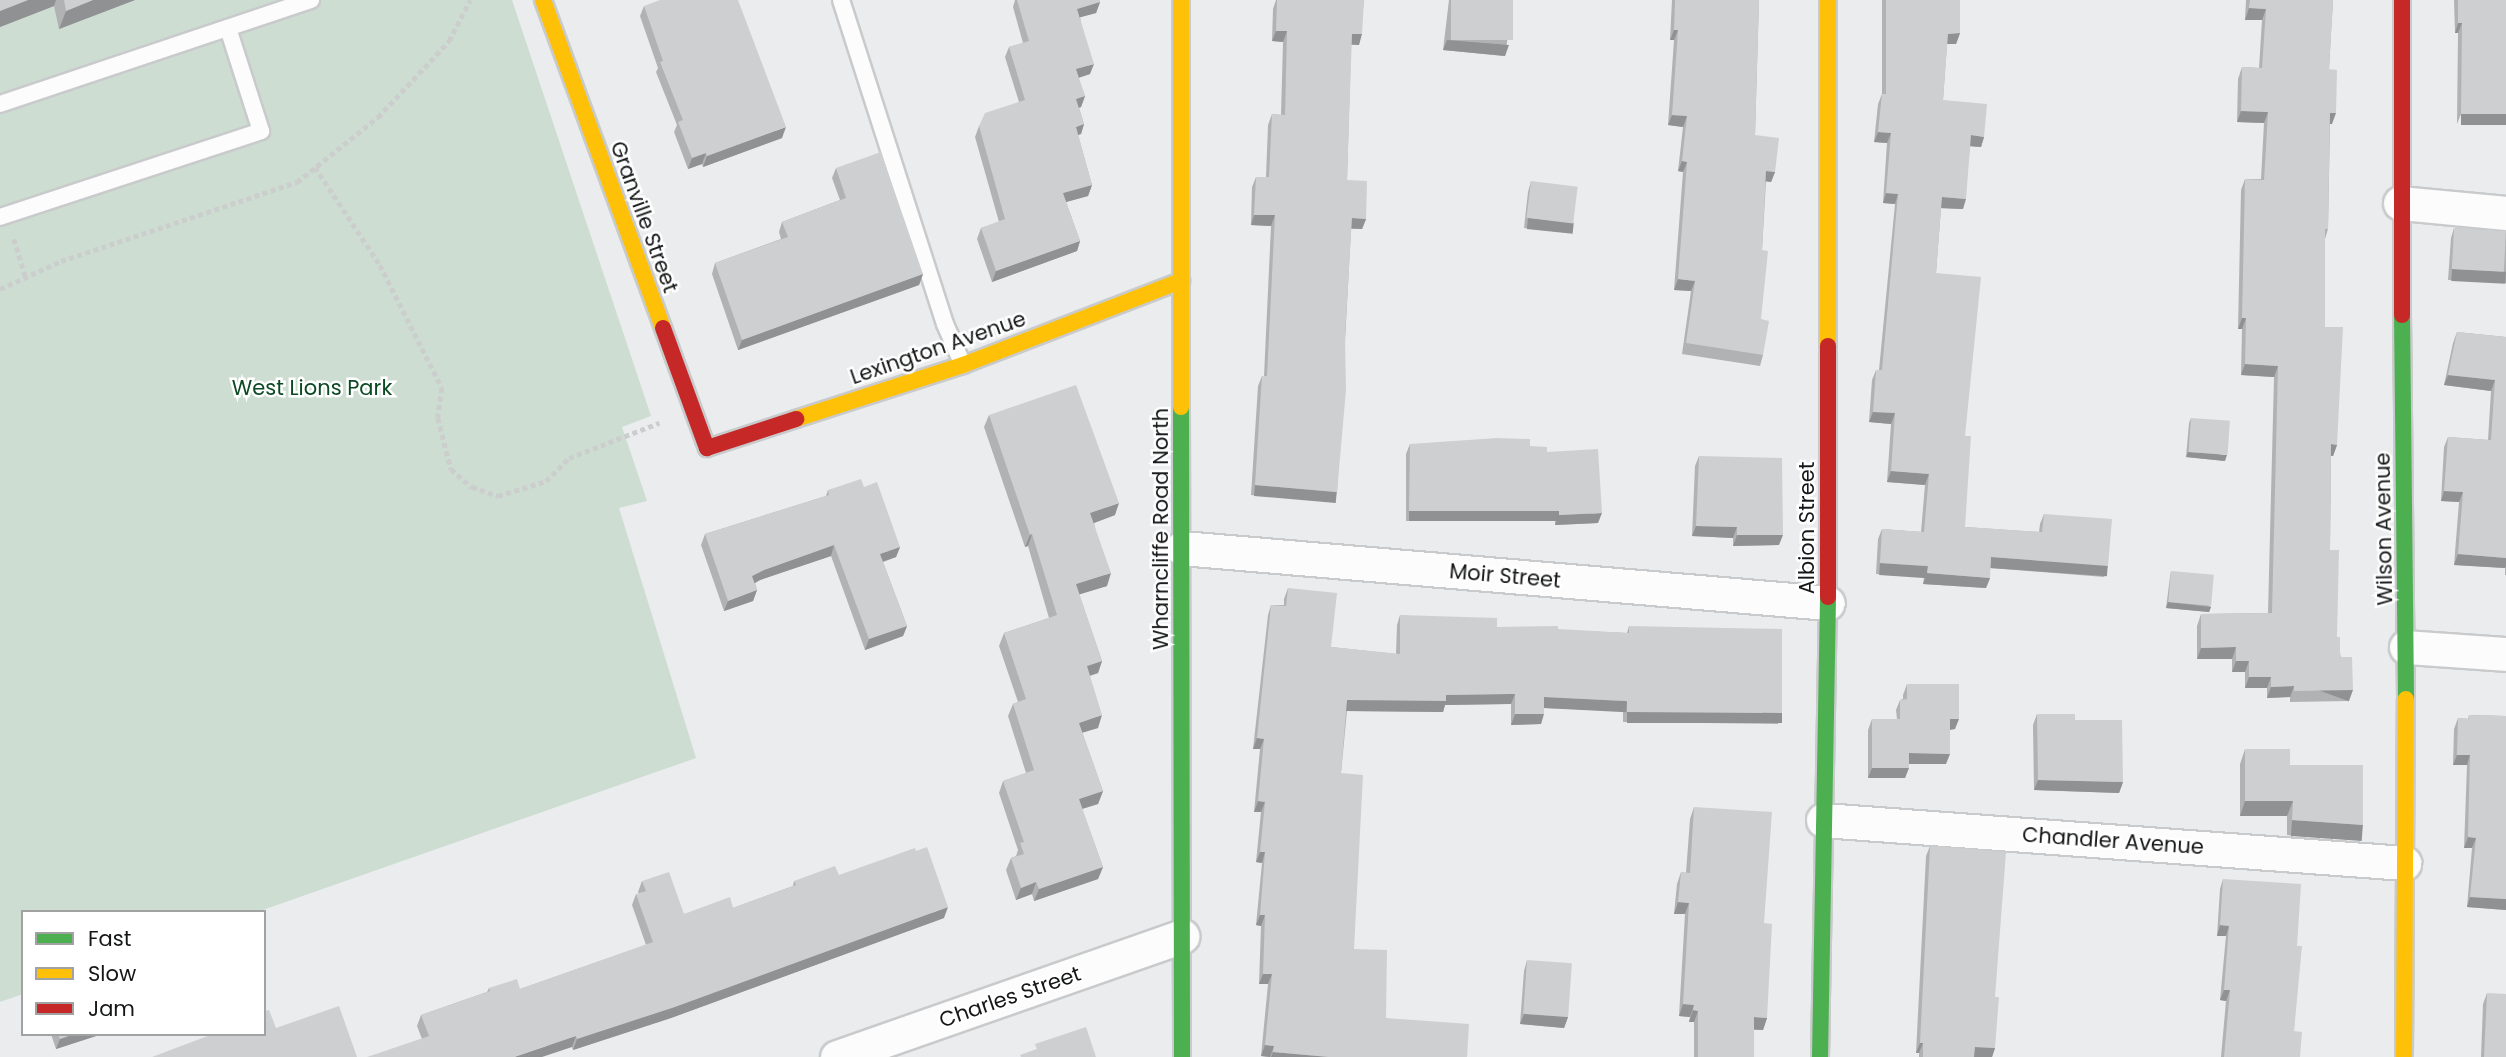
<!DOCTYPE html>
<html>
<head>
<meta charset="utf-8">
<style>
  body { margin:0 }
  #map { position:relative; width:2506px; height:1057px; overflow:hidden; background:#eaecee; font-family:Poppins,sans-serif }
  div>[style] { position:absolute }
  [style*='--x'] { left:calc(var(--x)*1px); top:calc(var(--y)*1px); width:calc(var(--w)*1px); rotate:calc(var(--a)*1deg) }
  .green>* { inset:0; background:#cdddd2 }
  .path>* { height:4.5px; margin-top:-2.25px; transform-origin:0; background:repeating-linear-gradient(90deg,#cccdcd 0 5px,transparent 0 8.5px) }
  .roads { filter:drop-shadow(2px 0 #c9cacb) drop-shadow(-2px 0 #c9cacb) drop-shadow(0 2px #c9cacb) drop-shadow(0 -2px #c9cacb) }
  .lane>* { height:16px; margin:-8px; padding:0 8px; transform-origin:8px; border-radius:8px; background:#fcfcfc }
  .street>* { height:33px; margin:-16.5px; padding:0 16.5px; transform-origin:16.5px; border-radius:16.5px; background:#fcfcfc }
  .fast>* { height:16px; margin:-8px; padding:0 8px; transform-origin:8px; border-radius:8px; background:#4caf50 }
  .slow>* { height:16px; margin:-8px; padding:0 8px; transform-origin:8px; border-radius:8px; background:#ffc107 }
  .jam>* { height:16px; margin:-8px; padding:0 8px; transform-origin:8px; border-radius:8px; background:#c62828 }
  .wall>* { inset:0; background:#b1b2b3 }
  .shaded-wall>* { inset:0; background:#909192; transform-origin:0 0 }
  .building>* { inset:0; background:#cecfd0; transform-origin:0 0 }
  span { translate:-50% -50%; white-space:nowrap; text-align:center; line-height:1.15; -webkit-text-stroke:5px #fff; paint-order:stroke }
  .street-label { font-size:21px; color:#151617 }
  .park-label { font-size:21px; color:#0b4922 }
  .legend { position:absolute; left:21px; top:910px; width:245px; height:126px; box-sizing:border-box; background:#fff; border:2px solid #a1a2a2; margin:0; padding:9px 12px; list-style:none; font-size:21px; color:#151617 }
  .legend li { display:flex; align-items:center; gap:14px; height:35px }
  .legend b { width:35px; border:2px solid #a1a2a2 }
</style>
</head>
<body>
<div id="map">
  <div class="green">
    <div style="clip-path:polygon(0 0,512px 0,651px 416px,622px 427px,647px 501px,619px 508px,696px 758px,257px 912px,23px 912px,23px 994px,0 1002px)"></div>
  </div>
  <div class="path">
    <div style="--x:315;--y:167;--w:118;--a:56.4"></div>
    <div style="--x:380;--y:265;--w:138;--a:63.2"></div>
    <div style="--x:442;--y:388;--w:30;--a:98"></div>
    <div style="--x:438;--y:418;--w:53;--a:75.7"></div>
    <div style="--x:451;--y:469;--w:28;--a:41"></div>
    <div style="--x:472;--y:487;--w:28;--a:19"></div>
    <div style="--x:498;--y:496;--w:50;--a:-17.4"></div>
    <div style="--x:546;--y:481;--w:33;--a:-45"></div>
    <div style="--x:569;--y:458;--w:97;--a:-21.3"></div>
    <div style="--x:14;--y:239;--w:41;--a:72.9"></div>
    <div style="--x:0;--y:289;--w:67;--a:-24.7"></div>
    <div style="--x:61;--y:261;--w:249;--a:-18.5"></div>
    <div style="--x:297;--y:182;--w:104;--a:-38.7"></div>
    <div style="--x:378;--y:117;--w:104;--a:-46.9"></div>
    <div style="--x:449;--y:41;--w:46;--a:-62.9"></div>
  </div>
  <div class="roads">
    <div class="lane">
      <div style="--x:841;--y:0;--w:340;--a:72.2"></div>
      <div style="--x:945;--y:324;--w:45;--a:66.3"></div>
      <div style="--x:0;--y:104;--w:328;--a:-18.5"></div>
      <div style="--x:0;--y:217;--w:275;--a:-18.2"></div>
      <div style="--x:261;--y:131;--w:108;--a:-107.8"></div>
    </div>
    <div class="street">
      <div style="--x:2400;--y:203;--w:106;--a:5.4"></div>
      <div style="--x:1182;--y:548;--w:648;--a:4.87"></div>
      <div style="--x:2406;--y:647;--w:100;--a:4"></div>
      <div style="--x:1823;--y:820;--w:583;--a:4.23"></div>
      <div style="--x:837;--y:1057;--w:366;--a:-19.3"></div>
    </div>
    <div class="fast">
      <div style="--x:2402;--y:315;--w:384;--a:89.4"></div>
      <div style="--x:1181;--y:407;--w:650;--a:89.91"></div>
      <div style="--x:1820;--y:1057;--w:460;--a:-89"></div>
    </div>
    <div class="slow">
      <div style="--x:543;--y:0;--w:349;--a:69.9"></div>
      <div style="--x:1181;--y:0;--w:407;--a:90"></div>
      <div style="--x:1828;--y:0;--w:346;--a:90"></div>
      <div style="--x:796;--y:419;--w:176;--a:-17.9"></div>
      <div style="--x:963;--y:365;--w:234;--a:-21.1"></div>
      <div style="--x:2404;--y:1057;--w:358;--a:-89.7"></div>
    </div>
    <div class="jam">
      <div style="--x:2402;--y:315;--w:315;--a:-90"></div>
      <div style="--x:663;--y:328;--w:128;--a:69.9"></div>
      <div style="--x:707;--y:448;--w:94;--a:-18"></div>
      <div style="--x:1828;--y:346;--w:251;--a:90"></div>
    </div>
  </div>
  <div class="wall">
    <div style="clip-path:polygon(0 0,135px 0,59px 29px,54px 6px,0 27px)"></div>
    <div style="clip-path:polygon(1015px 0,1100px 0,1100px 2px,1096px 13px,1080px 17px,1090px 74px,1078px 78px,1085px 96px,1081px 107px,1079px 108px,1084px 124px,1081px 134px,1078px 135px,1092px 185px,1088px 196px,1066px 202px,1080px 241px,1077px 251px,992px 282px,977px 239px,981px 228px,999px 222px,975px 137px,979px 126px,1019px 102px,1005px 57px,1009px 47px,1023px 43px,1013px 7px)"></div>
    <div style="clip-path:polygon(1276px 0,1364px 0,1359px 45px,1351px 45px,1347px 180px,1366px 219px,1362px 229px,1351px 229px,1337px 492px,1333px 502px,1251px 495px,1258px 386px,1262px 376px,1264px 376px,1271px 226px,1251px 225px,1252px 187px,1256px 177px,1266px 177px,1268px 125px,1272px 114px,1281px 115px,1283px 42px,1272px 41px,1273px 9px)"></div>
    <div style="clip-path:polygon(1449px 0,1513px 0,1505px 56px,1443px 50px)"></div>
    <div style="clip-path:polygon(1672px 0,1759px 0,1755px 135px,1775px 172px,1771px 182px,1766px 181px,1762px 250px,1761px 319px,1763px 355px,1760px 366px,1682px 354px,1691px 291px,1674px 290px,1683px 172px,1678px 171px,1683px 127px,1668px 125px,1674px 40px,1670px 40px)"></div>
    <div style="clip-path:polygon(1882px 0,1960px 0,1960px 33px,1956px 44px,1947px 44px,1943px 100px,1984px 137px,1981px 147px,1970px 146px,1963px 209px,1941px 208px,1936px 273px,1965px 436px,1965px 527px,2039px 532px,2040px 524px,2044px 514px,2108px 566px,2104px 577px,1990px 568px,1990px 578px,1986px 588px,1923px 584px,1924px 577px,1876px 574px,1878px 539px,1882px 529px,1921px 532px,1925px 485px,1887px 482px,1891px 424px,1869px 422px,1872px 380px,1876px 370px,1879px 370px,1895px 204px,1883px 203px,1887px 143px,1874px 142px,1878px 104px,1882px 94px)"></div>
    <div style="clip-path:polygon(2246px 0,2333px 0,2329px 69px,2332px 124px,2330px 124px,2328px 229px,2325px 239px,2325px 327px,2337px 445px,2333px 456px,2331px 456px,2330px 550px,2337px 637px,2349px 701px,2290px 702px,2290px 697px,2267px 698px,2267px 688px,2245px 688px,2245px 672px,2232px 672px,2232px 659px,2197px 659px,2197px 626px,2201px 614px,2268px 613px,2274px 377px,2241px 375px,2242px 329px,2238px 329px,2241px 190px,2245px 179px,2261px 179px,2264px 123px,2237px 122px,2238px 79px,2242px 67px,2259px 68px,2262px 20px,2245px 20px)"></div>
    <div style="clip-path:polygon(2454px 0,2506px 0,2457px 124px,2458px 33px,2455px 33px)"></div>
    <div style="clip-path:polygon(644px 6px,782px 138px,703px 167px,702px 164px,688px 169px,674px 132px,677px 125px,656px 72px,658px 68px,640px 16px)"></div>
    <div style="clip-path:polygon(836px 168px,923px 274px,919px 285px,738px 350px,712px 274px,715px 263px,781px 239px,779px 232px,782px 222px,840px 200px,832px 178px)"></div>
    <div style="clip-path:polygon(1531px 181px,1570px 233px,1524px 228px,1528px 192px)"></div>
    <div style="clip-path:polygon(2454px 228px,2506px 231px,2506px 283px,2448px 280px,2451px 238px)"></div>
    <div style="clip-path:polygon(2457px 332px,2506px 337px,2506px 575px,2505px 575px,2505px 568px,2454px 565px,2459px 502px,2441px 501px,2444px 447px,2448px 437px,2488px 440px,2491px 391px,2444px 385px,2453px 343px)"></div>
    <div style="clip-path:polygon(989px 415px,1115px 515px,1094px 523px,1107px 586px,1079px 594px,1102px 661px,1098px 673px,1090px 676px,1098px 728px,1082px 732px,1103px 791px,1098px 804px,1082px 809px,1103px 867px,1098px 879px,1034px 901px,1032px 894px,1016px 900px,1006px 870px,1011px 858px,1016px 856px,1018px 850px,999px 793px,1003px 781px,1026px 773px,1008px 716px,1013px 704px,1018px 702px,999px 646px,1004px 633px,1049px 618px,1028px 546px,1025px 547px,984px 427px)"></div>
    <div style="clip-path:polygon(2191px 418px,2225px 461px,2186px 457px,2189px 423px)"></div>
    <div style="clip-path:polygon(1410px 444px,1530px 446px,1547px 452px,1598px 523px,1555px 525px,1555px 521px,1406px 521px,1406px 454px)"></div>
    <div style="clip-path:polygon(1699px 456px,1779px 545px,1733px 546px,1733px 538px,1692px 536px,1695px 466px)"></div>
    <div style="clip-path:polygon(864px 487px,900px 547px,896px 557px,883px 562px,907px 626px,903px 636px,865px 650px,831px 556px,760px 580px,755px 583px,757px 590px,753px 601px,724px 611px,701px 545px,705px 534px,826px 496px,828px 490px)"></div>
    <div style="clip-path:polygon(2171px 571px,2211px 607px,2209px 612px,2166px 608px,2170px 577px)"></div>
    <div style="clip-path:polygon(1288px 588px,1331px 647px,1396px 654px,1397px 625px,1400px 615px,1497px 627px,1627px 633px,1629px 626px,1782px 713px,1778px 724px,1623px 722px,1623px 711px,1544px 708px,1541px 724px,1511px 725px,1511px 704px,1445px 705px,1443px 712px,1347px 711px,1341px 773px,1354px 949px,1386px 1018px,1467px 1057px,1270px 1057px,1261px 1056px,1268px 984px,1259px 984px,1261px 926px,1256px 925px,1262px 863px,1256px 862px,1261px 812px,1254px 812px,1260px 749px,1253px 749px,1268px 615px,1271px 605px,1284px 605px,1284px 599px)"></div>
    <div style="clip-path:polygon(1907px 684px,1955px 729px,1950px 730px,1946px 764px,1909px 764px,1905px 778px,1868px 778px,1868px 730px,1872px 719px,1897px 719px,1896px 710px,1900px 700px,1903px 699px,1903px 695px)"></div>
    <div style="clip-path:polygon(2037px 714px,2075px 720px,2123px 782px,2119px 793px,2034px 790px,2033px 725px)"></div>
    <div style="clip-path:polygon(2469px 715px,2506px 716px,2506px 910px,2467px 907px,2472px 848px,2464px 848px,2467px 765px,2453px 765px,2454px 729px,2458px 718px,2468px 719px)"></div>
    <div style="clip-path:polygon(2245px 749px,2290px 765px,2363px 825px,2357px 840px,2287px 835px,2287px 816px,2240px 816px,2240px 764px)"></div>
    <div style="clip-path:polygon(1694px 807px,1764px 923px,1767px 1018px,1763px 1030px,1754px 1030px,1754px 1057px,1694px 1057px,1694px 1022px,1689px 1022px,1690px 1017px,1679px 1016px,1685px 914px,1674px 914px,1677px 884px,1681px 872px,1686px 873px,1690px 819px)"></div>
    <div style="clip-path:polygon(1930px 846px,1995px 997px,1995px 1048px,1992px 1057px,1919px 1057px,1919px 1053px,1916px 1053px,1926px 856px)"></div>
    <div style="clip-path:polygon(839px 875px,944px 918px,671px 1018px,573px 1050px,572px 1047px,422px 1039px,417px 1026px,421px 1015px,487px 992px,489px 988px,520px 989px,646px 945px,632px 905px,636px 894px,639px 894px,638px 892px,642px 881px,684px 914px,733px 908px,793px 886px,794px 881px)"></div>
    <div style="clip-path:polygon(2223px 879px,2297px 946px,2294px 1031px,2300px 1057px,2221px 1057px,2226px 1001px,2220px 1000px,2226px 936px,2217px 936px,2220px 889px)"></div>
    <div style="clip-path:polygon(1527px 960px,1568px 1017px,1564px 1028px,1520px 1024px,1524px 971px)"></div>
    <div style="clip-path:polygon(2487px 993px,2506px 1057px,2481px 1057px,2483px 1004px)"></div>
    <div style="clip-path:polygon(51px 1034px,96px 1034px,96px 1036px,56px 1049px)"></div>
  </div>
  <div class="shaded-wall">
    <div style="clip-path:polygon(28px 0,56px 0,54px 6px,0 27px,0 11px)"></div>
    <div style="clip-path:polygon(93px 0,135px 0,59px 29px,66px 11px)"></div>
    <div style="clip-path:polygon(1100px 2px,1096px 13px,1074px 19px,1077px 9px)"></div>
    <div style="clip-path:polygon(2249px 8px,2266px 9px,2262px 20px,2245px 20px)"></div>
    <div style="clip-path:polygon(2458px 23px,2462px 23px,2458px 33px,2455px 33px)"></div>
    <div style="clip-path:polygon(1674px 30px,1678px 30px,1674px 40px,1670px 40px)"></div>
    <div style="clip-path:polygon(1276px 31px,1287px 31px,1283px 42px,1272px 41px)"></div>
    <div style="clip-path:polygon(1960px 33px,1956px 44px,1944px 44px,1948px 34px)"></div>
    <div style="clip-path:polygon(1352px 34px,1362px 34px,1359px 45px,1348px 44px)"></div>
    <div style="clip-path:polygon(1447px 40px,1509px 45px,1505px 56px,1443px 50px)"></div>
    <div style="clip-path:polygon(1094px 64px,1090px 74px,1072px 80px,1076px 69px)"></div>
    <div style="clip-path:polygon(1085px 96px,1081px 107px,1072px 110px,1076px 99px)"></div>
    <div style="clip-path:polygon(2241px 111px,2268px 112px,2264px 123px,2237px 122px)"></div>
    <div style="clip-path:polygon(2330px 113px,2336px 113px,2332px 124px,2326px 124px)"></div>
    <div style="left:2461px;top:114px;width:45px;height:11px"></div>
    <div style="clip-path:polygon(1672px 115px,1687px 116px,1683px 127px,1668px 125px)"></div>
    <div style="clip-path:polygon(1084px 124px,1081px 134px,1072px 137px,1076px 127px)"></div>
    <div style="clip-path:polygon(786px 127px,782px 138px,703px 167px,707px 156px)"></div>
    <div style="clip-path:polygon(1878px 132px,1891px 133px,1887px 143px,1874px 142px)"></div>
    <div style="clip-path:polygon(1971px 135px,1984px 137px,1981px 147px,1967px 146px)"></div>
    <div style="clip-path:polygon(706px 153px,702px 164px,688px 169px,692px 158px)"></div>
    <div style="clip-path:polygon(1682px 161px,1687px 162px,1683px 172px,1678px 171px)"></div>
    <div style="clip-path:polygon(1766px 171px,1775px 172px,1771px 182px,1762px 181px)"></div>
    <div style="clip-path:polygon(1092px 185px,1088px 196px,1059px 204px,1063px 193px)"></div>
    <div style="clip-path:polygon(1886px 193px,1898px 194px,1895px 204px,1883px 203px)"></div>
    <div style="clip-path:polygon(1942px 197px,1966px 199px,1963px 209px,1938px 208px)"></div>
    <div style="clip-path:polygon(1254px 215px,1275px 215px,1271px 226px,1251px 225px)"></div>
    <div style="clip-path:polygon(1352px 218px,1366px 219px,1362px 229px,1348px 228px)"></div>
    <div style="left:1528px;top:218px;width:46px;height:11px;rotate:6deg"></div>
    <div style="clip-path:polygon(1080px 241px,1077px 251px,992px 282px,996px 271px)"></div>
    <div style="left:2452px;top:269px;width:54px;height:12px;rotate:3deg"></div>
    <div style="clip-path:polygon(923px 274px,919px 285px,738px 350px,742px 340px)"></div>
    <div style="clip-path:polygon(1678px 279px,1695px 281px,1691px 291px,1674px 290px)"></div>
    <div style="clip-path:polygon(2242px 318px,2246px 318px,2242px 329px,2238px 329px)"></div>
    <div style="clip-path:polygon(2245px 364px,2278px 366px,2274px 377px,2241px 375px)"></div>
    <div style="clip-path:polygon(2448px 375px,2495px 380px,2491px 391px,2444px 385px)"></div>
    <div style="clip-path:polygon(1873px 412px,1895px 413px,1891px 424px,1869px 422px)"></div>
    <div style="clip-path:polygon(2331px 444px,2337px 445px,2333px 456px,2327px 456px)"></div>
    <div style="clip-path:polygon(2188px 452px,2227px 455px,2225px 461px,2186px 457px)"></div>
    <div style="clip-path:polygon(1891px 471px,1929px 474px,1925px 485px,1887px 482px)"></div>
    <div style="left:1255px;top:485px;width:82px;height:11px;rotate:5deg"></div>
    <div style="clip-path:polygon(2444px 491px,2463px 492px,2459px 502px,2441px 501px)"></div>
    <div style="clip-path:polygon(1119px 503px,1115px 515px,1086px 526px,1090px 513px)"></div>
    <div style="left:1409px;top:511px;width:150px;height:10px"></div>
    <div style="clip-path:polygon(1602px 513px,1598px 523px,1555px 525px,1559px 515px)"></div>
    <div style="clip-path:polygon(1696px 526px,1737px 527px,1733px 538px,1692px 536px)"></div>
    <div style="clip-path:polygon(1032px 534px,1028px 546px,1025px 547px,1030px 535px)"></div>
    <div style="clip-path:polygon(1737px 535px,1783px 535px,1779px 545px,1733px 546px)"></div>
    <div style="clip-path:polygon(834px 545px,831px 556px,760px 580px,748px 587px,752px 576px,764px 570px)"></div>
    <div style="clip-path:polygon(900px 547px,896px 557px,876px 564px,880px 554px)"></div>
    <div style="clip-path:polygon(2458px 554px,2506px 558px,2506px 566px,2505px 568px,2454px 565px)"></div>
    <div style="left:1991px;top:557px;width:117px;height:11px;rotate:4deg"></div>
    <div style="left:1880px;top:563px;width:48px;height:12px;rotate:4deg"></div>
    <div style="clip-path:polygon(1111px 573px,1107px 586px,1071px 597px,1076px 584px)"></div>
    <div style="clip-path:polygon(1927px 573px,1990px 578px,1986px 588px,1923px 584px)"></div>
    <div style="clip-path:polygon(757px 590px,753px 601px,724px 611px,728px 601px)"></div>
    <div style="clip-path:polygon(2168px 602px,2211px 607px,2209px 612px,2166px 608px)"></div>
    <div style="clip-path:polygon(907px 626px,903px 636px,865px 650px,869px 639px)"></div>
    <div style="clip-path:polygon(2236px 647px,2232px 659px,2197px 659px,2201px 648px)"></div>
    <div style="clip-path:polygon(1102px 661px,1098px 673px,1082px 678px,1087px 666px)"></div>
    <div style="clip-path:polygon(2236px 661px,2249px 661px,2245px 672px,2232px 672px)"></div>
    <div style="clip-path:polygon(2249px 677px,2271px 677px,2267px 688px,2245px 688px)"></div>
    <div style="clip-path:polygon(2294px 686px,2290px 697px,2267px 698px,2271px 687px)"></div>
    <div style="left:2353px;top:690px;width:12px;height:59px;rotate:110deg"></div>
    <div style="clip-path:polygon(1515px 694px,1511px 704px,1445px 705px,1443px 712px,1344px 711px,1347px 700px,1446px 695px)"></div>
    <div style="left:1544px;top:697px;width:83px;height:11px;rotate:3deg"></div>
    <div style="left:1627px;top:712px;width:155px;height:11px"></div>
    <div style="clip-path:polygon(1515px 714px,1544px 714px,1541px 724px,1511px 725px)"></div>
    <div style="clip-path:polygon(1102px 715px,1098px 728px,1075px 735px,1079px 723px)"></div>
    <div style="clip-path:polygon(1950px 719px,1959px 719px,1955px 729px,1946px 730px)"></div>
    <div style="clip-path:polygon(1257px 738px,1264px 739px,1260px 749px,1253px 749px)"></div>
    <div style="clip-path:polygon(1909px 753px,1950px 754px,1946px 764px,1906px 764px)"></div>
    <div style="clip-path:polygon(2457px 755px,2470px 755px,2467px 765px,2453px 765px)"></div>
    <div style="clip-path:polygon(1872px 768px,1909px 768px,1905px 778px,1868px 778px)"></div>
    <div style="clip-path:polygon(2038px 780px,2123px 782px,2119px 793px,2034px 790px)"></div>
    <div style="clip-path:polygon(1103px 791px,1098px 804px,1075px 811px,1079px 799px)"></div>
    <div style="clip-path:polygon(1258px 801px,1265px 802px,1261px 812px,1254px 812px)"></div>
    <div style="clip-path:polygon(2245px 801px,2293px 801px,2287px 816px,2240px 816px)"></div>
    <div style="left:2292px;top:820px;width:71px;height:16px;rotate:4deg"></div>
    <div style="clip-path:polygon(2468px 837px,2476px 838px,2472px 848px,2464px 848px)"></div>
    <div style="clip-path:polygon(1260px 852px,1265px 852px,1262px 863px,1256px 862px)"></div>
    <div style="clip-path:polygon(1103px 867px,1098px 879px,1034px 901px,1039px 889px)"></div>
    <div style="clip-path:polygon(1036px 882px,1032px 894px,1016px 900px,1021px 888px)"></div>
    <div style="clip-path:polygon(2470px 897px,2506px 899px,2506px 910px,2467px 907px)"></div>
    <div style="clip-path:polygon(1678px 902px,1689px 903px,1685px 914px,1674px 914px)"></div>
    <div style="clip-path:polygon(948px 907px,944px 918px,671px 1018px,573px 1050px,577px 1039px)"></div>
    <div style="clip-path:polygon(1260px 915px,1265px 915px,1261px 926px,1256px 925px)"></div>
    <div style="clip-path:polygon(2220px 925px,2229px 926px,2226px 936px,2217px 936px)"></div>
    <div style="clip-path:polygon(1263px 974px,1272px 974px,1268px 984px,1259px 984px)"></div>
    <div style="clip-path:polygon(2224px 990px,2230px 990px,2226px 1001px,2220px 1000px)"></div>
    <div style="clip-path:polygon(1683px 1004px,1694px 1005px,1690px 1017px,1679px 1016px)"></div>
    <div style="clip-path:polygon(1693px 1010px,1698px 1011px,1694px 1022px,1689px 1022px)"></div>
    <div style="clip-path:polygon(1524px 1014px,1568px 1017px,1564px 1028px,1520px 1024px)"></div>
    <div style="clip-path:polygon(1754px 1017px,1767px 1018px,1763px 1030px,1749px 1029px)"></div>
    <div style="clip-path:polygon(74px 1034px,96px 1034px,96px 1036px,56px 1049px,60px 1039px)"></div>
    <div style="clip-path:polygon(576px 1036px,572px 1047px,542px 1057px,514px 1057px)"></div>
    <div style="clip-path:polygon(1920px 1043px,1923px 1043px,1919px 1053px,1916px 1053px)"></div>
    <div style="clip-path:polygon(1265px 1045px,1274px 1046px,1270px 1057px,1261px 1056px)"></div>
    <div style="clip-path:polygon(1975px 1047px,1995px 1048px,1992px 1057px,1971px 1057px)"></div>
    <div style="clip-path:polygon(1273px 1052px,1329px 1057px,1271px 1057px)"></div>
  </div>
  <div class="building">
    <div style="clip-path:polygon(0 0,28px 0,0 11px)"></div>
    <div style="clip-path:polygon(64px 0,93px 0,66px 11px)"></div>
    <div style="clip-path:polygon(660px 0,738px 0,786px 127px,707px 156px,706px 153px,692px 158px,678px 122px,683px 120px,660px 62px,663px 61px,644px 6px)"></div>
    <div style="clip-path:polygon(1017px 0,1100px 0,1100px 2px,1077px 9px,1094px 64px,1076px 69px,1085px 96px,1076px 99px,1084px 124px,1076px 127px,1092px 185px,1063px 193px,1080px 241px,996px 271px,981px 228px,1005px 219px,979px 126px,985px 113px,1025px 100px,1009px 47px,1029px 41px)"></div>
    <div style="clip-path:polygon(1277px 0,1364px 0,1362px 34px,1352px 34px,1347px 180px,1367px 181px,1366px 219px,1352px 218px,1345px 336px,1346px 390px,1337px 492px,1255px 485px,1262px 376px,1267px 376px,1275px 215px,1254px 215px,1256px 177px,1269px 177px,1272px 114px,1285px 115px,1287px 31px,1276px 31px)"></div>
    <div style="left:1451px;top:0;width:62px;height:40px"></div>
    <div style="clip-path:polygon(1675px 0,1759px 0,1755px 135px,1779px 138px,1775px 172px,1766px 171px,1762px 250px,1768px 251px,1761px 319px,1769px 321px,1763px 355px,1686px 343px,1695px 281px,1678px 279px,1687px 162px,1682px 161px,1687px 116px,1672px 115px,1678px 30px,1674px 30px)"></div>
    <div style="clip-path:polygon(1886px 0,1960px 0,1960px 33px,1948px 34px,1943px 100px,1987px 104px,1984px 137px,1971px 135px,1966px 199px,1942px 197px,1936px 273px,1981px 277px,1965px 436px,1971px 436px,1965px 527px,2042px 532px,2044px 514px,2112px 519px,2108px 566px,1991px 557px,1990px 578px,1927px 573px,1928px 566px,1880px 563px,1882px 529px,1924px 532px,1929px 474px,1891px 471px,1895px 413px,1873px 412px,1876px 370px,1882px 370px,1898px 194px,1886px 193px,1891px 133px,1878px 132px,1882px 94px,1886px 94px)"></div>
    <div style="clip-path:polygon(2250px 0,2333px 0,2329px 69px,2337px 70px,2336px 113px,2330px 113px,2328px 229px,2325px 229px,2325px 327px,2343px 327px,2337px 445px,2331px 444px,2330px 550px,2339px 550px,2337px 637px,2340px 637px,2340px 657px,2352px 657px,2353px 690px,2294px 691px,2294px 686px,2271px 687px,2271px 677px,2249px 677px,2249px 661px,2236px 661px,2236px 647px,2201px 648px,2201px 614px,2272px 613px,2278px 366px,2245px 364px,2246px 318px,2242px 318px,2245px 179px,2264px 180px,2268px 112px,2241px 111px,2242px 67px,2262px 68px,2266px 9px,2249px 8px)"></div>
    <div style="clip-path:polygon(2458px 0,2506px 0,2506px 114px,2461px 114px,2462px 23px,2458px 23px)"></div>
    <div style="clip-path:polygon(881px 152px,923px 274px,742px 340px,715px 263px,788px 237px,782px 222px,846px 198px,836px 168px)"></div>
    <div style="left:1531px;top:181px;width:47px;height:37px;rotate:7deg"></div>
    <div style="left:2454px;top:228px;width:52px;height:41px;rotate:3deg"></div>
    <div style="clip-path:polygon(2457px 332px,2506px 337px,2506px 558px,2458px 554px,2463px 492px,2444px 491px,2448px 437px,2491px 440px,2495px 380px,2448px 375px)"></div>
    <div style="clip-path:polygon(1076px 385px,1119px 503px,1090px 513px,1111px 573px,1076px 584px,1102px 661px,1087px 666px,1102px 715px,1079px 723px,1103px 791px,1079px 799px,1103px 867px,1039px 889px,1036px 882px,1021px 888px,1011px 858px,1024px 854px,1020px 843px,1024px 842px,1003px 781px,1034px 770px,1013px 704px,1026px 699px,1004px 633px,1057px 615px,1032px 534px,1030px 535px,989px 415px)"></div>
    <div style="left:2191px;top:418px;width:39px;height:34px;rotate:4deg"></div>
    <div style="clip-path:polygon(1497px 438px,1530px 439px,1530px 446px,1547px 447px,1547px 452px,1598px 449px,1602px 513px,1559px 515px,1559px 511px,1409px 511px,1410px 444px)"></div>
    <div style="clip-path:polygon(1699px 456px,1782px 458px,1783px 535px,1737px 535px,1737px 527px,1696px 526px)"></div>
    <div style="clip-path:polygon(861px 479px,864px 487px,877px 482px,900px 547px,880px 554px,907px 626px,869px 639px,834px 545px,764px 570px,752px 576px,757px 590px,728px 601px,705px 534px,829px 495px,828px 490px)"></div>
    <div style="left:2171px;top:571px;width:43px;height:31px;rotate:5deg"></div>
    <div style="clip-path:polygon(1288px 588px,1337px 593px,1331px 647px,1400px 654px,1400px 615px,1497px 618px,1497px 627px,1558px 626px,1558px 629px,1629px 633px,1629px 626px,1782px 629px,1782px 713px,1627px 712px,1627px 701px,1544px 697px,1544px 714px,1515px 714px,1515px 694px,1446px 695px,1446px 701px,1347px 700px,1341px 773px,1363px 775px,1354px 949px,1387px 950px,1386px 1018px,1469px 1024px,1467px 1057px,1329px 1057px,1273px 1052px,1274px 1046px,1265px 1045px,1272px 974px,1263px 974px,1265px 915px,1260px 915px,1265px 852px,1260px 852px,1265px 802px,1258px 801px,1264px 739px,1257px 738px,1271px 605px,1286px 606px)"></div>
    <div style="clip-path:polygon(1907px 684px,1959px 684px,1959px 719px,1950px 719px,1950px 754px,1909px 753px,1909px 768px,1872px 768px,1872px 719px,1900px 719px,1900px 700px,1907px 699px)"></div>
    <div style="clip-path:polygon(2037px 714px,2075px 714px,2075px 720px,2122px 720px,2123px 782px,2038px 780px)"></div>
    <div style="clip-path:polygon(2469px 715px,2506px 716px,2506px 899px,2470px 897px,2476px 838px,2468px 837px,2470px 755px,2457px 755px,2458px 718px,2469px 719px)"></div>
    <div style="clip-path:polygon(2245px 749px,2290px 749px,2290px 765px,2363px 765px,2363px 825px,2292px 820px,2293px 801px,2245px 801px)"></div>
    <div style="clip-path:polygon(1694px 807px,1772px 812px,1764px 923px,1772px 924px,1767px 1018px,1754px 1017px,1754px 1057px,1698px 1057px,1698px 1011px,1693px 1010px,1694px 1005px,1683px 1004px,1689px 903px,1678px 902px,1681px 872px,1690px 873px)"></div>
    <div style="clip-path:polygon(1930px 846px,2006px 852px,1995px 997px,1999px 997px,1995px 1048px,1975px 1047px,1974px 1057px,1923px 1057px,1923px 1043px,1920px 1043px)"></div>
    <div style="clip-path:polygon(927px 847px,948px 907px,675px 1007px,577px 1039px,576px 1036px,514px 1057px,367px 1057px,429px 1036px,421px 1015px,490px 991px,489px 988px,517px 979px,520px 989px,653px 942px,636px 894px,646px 891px,642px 881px,669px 872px,684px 914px,730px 897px,733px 908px,796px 885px,794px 881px,835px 866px,839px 875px,915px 848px,916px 851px)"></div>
    <div style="clip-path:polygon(2223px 879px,2301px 884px,2297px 946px,2302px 946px,2294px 1031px,2302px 1032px,2300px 1057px,2224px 1057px,2230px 990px,2224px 990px,2229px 926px,2220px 925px)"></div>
    <div style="left:1527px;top:960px;width:45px;height:54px;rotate:4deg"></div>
    <div style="clip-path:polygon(2487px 993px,2506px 994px,2506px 1057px,2484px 1057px)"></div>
    <div style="clip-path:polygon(339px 1006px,357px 1057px,152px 1057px,213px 1034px,264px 1034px,264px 1011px,269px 1010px,276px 1028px)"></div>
    <div style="clip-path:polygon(1086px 1027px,1096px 1057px,1021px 1057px,1020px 1055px,1037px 1049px,1035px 1044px)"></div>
    <div style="clip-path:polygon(58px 1034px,74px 1034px,60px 1039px)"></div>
  </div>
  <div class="street-label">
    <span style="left:644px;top:217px;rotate:70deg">Granville Street</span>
    <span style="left:938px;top:348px;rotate:-19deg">Lexington Avenue</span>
    <span style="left:1807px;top:528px;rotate:-90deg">Albion Street</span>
    <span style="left:1161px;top:529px;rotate:-90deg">Wharncliffe Road North</span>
    <span style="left:2384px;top:529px;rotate:-91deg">Wilson Avenue</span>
    <span style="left:1505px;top:576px;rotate:5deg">Moir Street</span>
    <span style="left:2113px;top:841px;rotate:4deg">Chandler Avenue</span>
    <span style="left:1010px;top:997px;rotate:-19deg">Charles Street</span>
  </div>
  <div class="park-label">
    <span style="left:312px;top:388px">West Lions Park</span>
  </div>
  <ul class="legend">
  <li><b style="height:9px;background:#4caf50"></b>Fast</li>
  <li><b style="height:9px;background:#ffc107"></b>Slow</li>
  <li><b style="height:9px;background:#c62828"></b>Jam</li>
  </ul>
</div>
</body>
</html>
